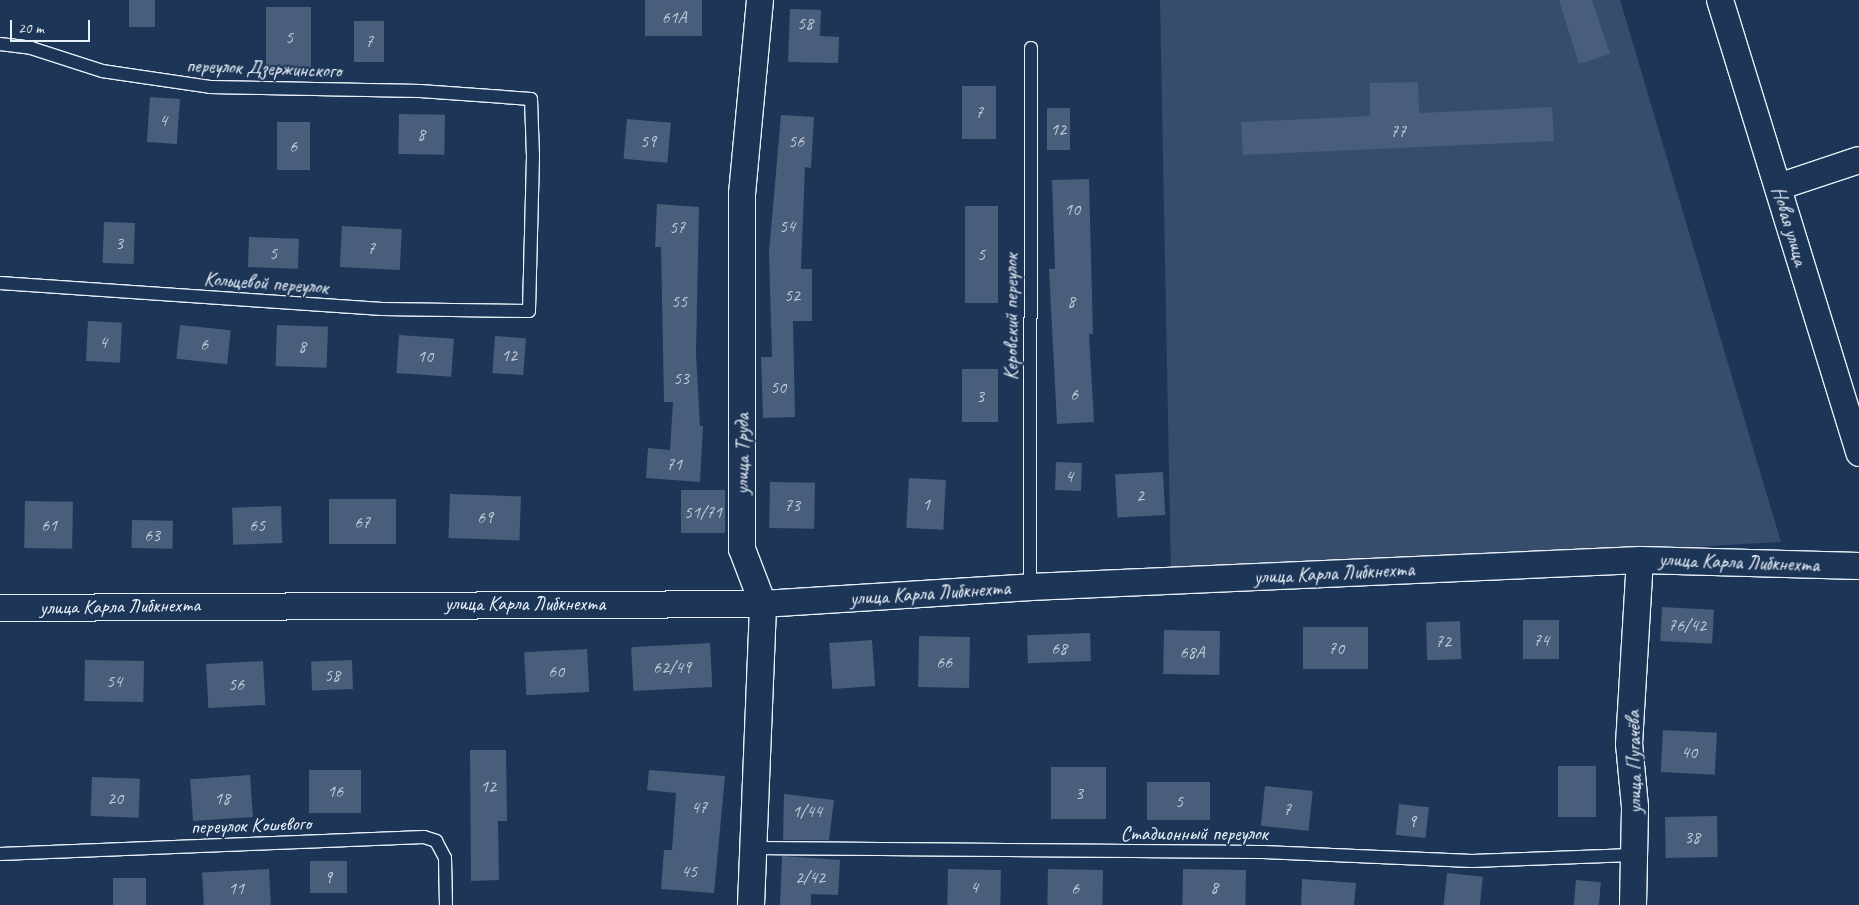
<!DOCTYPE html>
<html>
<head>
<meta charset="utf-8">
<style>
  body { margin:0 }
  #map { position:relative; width:1859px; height:905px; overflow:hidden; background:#1d3557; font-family:Caveat,sans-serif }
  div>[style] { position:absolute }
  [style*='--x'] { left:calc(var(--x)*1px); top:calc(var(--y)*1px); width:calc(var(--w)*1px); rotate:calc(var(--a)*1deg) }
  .green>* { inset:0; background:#374d6c }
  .building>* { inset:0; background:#495e7a; transform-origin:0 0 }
  .roads { filter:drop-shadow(1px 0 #e8f1f8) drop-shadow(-1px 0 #e8f1f8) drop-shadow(0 1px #e8f1f8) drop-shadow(0 -1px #e8f1f8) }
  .lane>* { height:12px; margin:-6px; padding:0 6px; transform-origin:6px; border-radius:6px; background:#1d3557 }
  .street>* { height:26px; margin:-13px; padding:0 13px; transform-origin:13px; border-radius:13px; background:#1d3557 }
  span { translate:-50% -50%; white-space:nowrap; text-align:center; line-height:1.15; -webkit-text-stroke:4px #1d3557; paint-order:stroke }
  .number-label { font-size:18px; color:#c0ccd8 }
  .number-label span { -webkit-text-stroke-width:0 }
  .street-label { font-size:20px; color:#e8f1f8 }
  .scale { position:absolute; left:10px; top:20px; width:80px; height:22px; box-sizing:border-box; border:2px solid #e8f1f8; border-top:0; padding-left:6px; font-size:15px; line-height:18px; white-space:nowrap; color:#e8f1f8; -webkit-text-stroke:4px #1d3557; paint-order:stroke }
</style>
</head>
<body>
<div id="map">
  <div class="green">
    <div style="clip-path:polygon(1160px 0,1620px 0,1781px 542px,1171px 575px)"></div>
  </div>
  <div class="building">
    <div style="left:129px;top:0;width:26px;height:27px"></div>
    <div style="left:645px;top:0;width:57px;height:36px"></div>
    <div style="clip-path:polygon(1559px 0,1592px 0,1610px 54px,1579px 64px)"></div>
    <div style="left:311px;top:7px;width:60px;height:45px;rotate:90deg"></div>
    <div style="clip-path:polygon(790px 9px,821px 10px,820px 36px,839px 37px,838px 63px,788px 62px)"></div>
    <div style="left:354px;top:21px;width:30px;height:41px"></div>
    <div style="clip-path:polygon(1418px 82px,1419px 113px,1552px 107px,1554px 141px,1243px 155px,1241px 122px,1370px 116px,1370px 83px)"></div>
    <div style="left:962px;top:86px;width:34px;height:53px"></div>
    <div style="left:150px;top:97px;width:30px;height:45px;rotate:4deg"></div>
    <div style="left:1047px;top:108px;width:23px;height:42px"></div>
    <div style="left:399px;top:114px;width:46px;height:40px;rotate:1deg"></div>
    <div style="clip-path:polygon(781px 115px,814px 117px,811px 168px,805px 167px,801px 269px,812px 269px,812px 321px,793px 321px,795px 417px,763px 418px,761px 357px,772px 357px,769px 252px)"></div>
    <div style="left:627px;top:119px;width:44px;height:40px;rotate:5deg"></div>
    <div style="left:277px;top:122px;width:33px;height:48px"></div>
    <div style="clip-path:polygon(1089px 179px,1093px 334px,1089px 334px,1094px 422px,1057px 424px,1049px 269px,1055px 269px,1052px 180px)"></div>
    <div style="clip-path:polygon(657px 204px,699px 207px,696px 354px,700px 426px,703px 426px,700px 482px,646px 478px,648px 448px,670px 450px,673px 402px,664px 402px,661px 247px,655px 247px)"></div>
    <div style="left:965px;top:206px;width:33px;height:97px"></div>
    <div style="left:104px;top:222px;width:31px;height:41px;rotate:2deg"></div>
    <div style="left:342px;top:226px;width:60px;height:41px;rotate:3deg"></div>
    <div style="left:249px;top:237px;width:50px;height:30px;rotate:2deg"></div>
    <div style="left:88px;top:321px;width:34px;height:40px;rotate:3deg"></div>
    <div style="left:180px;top:325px;width:51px;height:34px;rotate:6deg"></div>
    <div style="left:277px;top:325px;width:51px;height:41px;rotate:2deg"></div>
    <div style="left:399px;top:335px;width:55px;height:38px;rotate:4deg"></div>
    <div style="left:495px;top:336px;width:31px;height:37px;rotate:4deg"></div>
    <div style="left:962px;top:369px;width:36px;height:53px"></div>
    <div style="left:1056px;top:462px;width:26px;height:28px;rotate:2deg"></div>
    <div style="left:1163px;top:472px;width:43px;height:48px;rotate:87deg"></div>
    <div style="left:909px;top:478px;width:37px;height:50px;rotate:3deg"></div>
    <div style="left:770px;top:482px;width:45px;height:46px;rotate:1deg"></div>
    <div style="left:681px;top:490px;width:44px;height:43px"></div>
    <div style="left:450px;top:494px;width:71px;height:44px;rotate:2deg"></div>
    <div style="left:329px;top:499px;width:67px;height:45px"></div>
    <div style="left:25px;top:501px;width:48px;height:47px;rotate:1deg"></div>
    <div style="left:281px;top:506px;width:37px;height:49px;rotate:88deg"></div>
    <div style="left:132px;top:520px;width:41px;height:28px;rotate:1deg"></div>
    <div style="left:1662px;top:607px;width:52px;height:34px;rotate:3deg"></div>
    <div style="left:1559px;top:620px;width:39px;height:36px;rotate:90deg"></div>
    <div style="left:1460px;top:621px;width:38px;height:34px;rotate:88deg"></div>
    <div style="left:1303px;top:627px;width:65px;height:42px"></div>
    <div style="left:1164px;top:630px;width:56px;height:44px;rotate:1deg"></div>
    <div style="left:1090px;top:633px;width:28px;height:63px;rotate:88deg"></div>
    <div style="left:919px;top:636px;width:51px;height:51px;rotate:1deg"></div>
    <div style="left:872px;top:640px;width:46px;height:43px;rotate:86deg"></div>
    <div style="left:710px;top:643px;width:44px;height:79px;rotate:87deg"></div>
    <div style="left:587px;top:649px;width:43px;height:63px;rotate:87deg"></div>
    <div style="left:85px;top:660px;width:59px;height:41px;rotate:1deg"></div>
    <div style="left:352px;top:660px;width:29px;height:41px;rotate:88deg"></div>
    <div style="left:263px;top:661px;width:44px;height:57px;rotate:87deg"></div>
    <div style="left:1663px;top:730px;width:54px;height:42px;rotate:3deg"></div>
    <div style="clip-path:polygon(470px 750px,506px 750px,507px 821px,498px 821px,499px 880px,471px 881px)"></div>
    <div style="left:1558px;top:766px;width:38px;height:51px"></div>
    <div style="left:1051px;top:767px;width:55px;height:52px"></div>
    <div style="left:309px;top:770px;width:52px;height:43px"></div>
    <div style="clip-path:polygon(649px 770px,725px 776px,714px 893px,661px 889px,664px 850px,672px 850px,676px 793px,647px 790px)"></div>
    <div style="left:250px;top:775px;width:42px;height:60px;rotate:86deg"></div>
    <div style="left:92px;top:777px;width:48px;height:39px;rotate:2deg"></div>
    <div style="left:1210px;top:782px;width:38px;height:63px;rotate:90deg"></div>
    <div style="left:1265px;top:786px;width:48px;height:40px;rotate:6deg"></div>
    <div style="clip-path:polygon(784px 794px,834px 800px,829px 840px,783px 840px)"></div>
    <div style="left:1399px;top:804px;width:30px;height:31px;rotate:6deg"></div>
    <div style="left:1717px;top:816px;width:41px;height:52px;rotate:89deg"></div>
    <div style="clip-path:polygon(782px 856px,840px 860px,838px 895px,811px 894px,811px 905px,780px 905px)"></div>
    <div style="left:310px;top:861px;width:37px;height:32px"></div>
    <div style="left:269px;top:869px;width:36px;height:67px;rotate:87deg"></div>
    <div style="left:948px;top:869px;width:53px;height:36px;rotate:1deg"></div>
    <div style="left:1048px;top:869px;width:55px;height:36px;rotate:1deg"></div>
    <div style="left:1183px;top:869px;width:63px;height:36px;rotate:1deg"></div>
    <div style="left:1447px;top:873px;width:36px;height:32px;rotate:6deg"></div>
    <div style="left:146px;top:878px;width:27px;height:33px;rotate:90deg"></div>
    <div style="clip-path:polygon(1302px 879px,1356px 883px,1354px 905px,1301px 905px)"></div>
    <div style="left:1576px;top:880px;width:25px;height:25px;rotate:5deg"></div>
  </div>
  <div class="roads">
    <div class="lane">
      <div style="--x:0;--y:44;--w:31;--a:7"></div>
      <div style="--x:31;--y:48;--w:75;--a:17.9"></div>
      <div style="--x:102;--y:71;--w:109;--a:8.4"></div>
      <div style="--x:210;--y:87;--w:210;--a:1.1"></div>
      <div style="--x:420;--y:91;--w:111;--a:4.1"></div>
      <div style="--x:531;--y:99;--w:58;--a:88"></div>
      <div style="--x:533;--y:157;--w:154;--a:91.5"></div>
      <div style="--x:529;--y:311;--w:147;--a:-179.2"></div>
      <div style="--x:382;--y:309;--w:383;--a:-176.1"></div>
      <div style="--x:1030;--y:587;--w:539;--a:-89.89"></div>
      <div style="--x:754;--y:848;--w:509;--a:0.45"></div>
      <div style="--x:1263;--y:852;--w:209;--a:2.5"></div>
      <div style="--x:1472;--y:861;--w:161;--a:-2.1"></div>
      <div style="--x:0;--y:854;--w:424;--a:-2.3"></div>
      <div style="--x:424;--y:837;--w:13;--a:18"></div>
      <div style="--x:436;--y:841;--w:19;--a:62"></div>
      <div style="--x:445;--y:858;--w:47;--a:88.8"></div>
    </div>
    <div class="street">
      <div style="--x:1720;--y:0;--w:474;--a:72.9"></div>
      <div style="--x:1778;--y:187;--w:85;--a:-18.4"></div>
      <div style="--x:0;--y:608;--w:763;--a:-0.3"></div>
      <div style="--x:763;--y:604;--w:268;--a:-3.6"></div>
      <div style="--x:1030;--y:587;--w:611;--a:-2.53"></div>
      <div style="--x:1640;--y:560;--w:219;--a:1.6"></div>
      <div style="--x:751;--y:905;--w:301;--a:-87.7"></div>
      <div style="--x:763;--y:604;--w:59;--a:-110.9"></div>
      <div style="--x:742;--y:549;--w:355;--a:-90"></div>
      <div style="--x:742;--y:194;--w:195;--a:-84.7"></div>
      <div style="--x:1633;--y:905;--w:98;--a:-88.8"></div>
      <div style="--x:1635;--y:807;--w:63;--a:-95.4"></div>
      <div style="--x:1629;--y:744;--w:184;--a:-86.6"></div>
    </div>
  </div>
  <div class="number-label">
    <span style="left:674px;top:17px">61А</span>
    <span style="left:805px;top:23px">58</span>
    <span style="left:289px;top:37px">5</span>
    <span style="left:369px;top:41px">7</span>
    <span style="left:979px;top:112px">7</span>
    <span style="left:163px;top:120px">4</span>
    <span style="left:1058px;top:129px">12</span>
    <span style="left:1398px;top:131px">77</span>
    <span style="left:421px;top:134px">8</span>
    <span style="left:648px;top:141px">59</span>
    <span style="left:796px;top:141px">56</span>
    <span style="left:293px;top:146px">6</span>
    <span style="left:1072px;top:209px">10</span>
    <span style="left:787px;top:226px">54</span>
    <span style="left:677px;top:227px">57</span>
    <span style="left:119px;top:243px">3</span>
    <span style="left:371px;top:248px">7</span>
    <span style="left:273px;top:253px">5</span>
    <span style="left:981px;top:254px">5</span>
    <span style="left:792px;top:295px">52</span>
    <span style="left:679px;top:301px">55</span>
    <span style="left:1071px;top:301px">8</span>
    <span style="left:103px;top:342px">4</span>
    <span style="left:204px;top:344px">6</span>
    <span style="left:302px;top:346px">8</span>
    <span style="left:509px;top:355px">12</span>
    <span style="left:425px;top:356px">10</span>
    <span style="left:681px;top:378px">53</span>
    <span style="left:778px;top:387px">50</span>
    <span style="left:1074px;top:394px">6</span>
    <span style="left:980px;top:396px">3</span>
    <span style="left:674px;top:464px">71</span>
    <span style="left:1069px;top:476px">4</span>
    <span style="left:1140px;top:495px">2</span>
    <span style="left:926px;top:504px">1</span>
    <span style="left:792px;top:505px">73</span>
    <span style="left:703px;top:512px">51/71</span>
    <span style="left:485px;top:517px">69</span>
    <span style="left:362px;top:522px">67</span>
    <span style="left:49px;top:525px">61</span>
    <span style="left:257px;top:525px">65</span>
    <span style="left:152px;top:535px">63</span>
    <span style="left:1687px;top:625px">76/42</span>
    <span style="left:1541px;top:640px">74</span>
    <span style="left:1443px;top:641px">72</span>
    <span style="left:1059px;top:648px">68</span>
    <span style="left:1336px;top:648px">70</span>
    <span style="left:1192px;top:652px">68А</span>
    <span style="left:944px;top:662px">66</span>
    <span style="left:672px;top:667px">62/49</span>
    <span style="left:556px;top:671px">60</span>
    <span style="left:332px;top:675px">58</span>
    <span style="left:114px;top:681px">54</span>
    <span style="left:236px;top:684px">56</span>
    <span style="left:1689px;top:752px">40</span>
    <span style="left:488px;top:786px">12</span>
    <span style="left:335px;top:791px">16</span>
    <span style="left:1079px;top:793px">3</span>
    <span style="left:115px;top:798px">20</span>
    <span style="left:222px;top:798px">18</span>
    <span style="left:1179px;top:801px">5</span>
    <span style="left:699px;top:807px">47</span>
    <span style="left:1287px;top:809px">7</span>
    <span style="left:807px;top:811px">1/44</span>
    <span style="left:1412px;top:821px">9</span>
    <span style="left:1692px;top:837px">38</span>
    <span style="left:689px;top:871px">45</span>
    <span style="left:328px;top:877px">9</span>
    <span style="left:810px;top:877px">2/42</span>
    <span style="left:974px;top:887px">4</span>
    <span style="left:1214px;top:887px">8</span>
    <span style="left:236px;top:888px">11</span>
    <span style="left:1075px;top:888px">6</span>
  </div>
  <div class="street-label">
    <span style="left:264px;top:68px;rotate:2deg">переулок Дзержинского</span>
    <span style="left:1790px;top:226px;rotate:73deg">Новая улица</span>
    <span style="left:266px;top:283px;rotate:4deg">Кольцевой переулок</span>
    <span style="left:1011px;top:317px;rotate:-90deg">Керовский переулок</span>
    <span style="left:742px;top:454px;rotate:-90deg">улица Труда</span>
    <span style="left:1739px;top:562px;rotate:2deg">улица Карла Либкнехта</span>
    <span style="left:1334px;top:573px;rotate:-3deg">улица Карла Либкнехта</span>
    <span style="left:930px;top:593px;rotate:-4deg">улица Карла Либкнехта</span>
    <span style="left:525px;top:603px">улица Карла Либкнехта</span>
    <span style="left:120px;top:606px;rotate:-1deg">улица Карла Либкнехта</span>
    <span style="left:1634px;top:762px;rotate:-91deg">улица Пугачёва</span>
    <span style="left:251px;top:825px;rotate:-2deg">переулок Кошевого</span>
    <span style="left:1194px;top:833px">Стадионный переулок</span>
  </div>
  <div class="scale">20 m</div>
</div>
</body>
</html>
